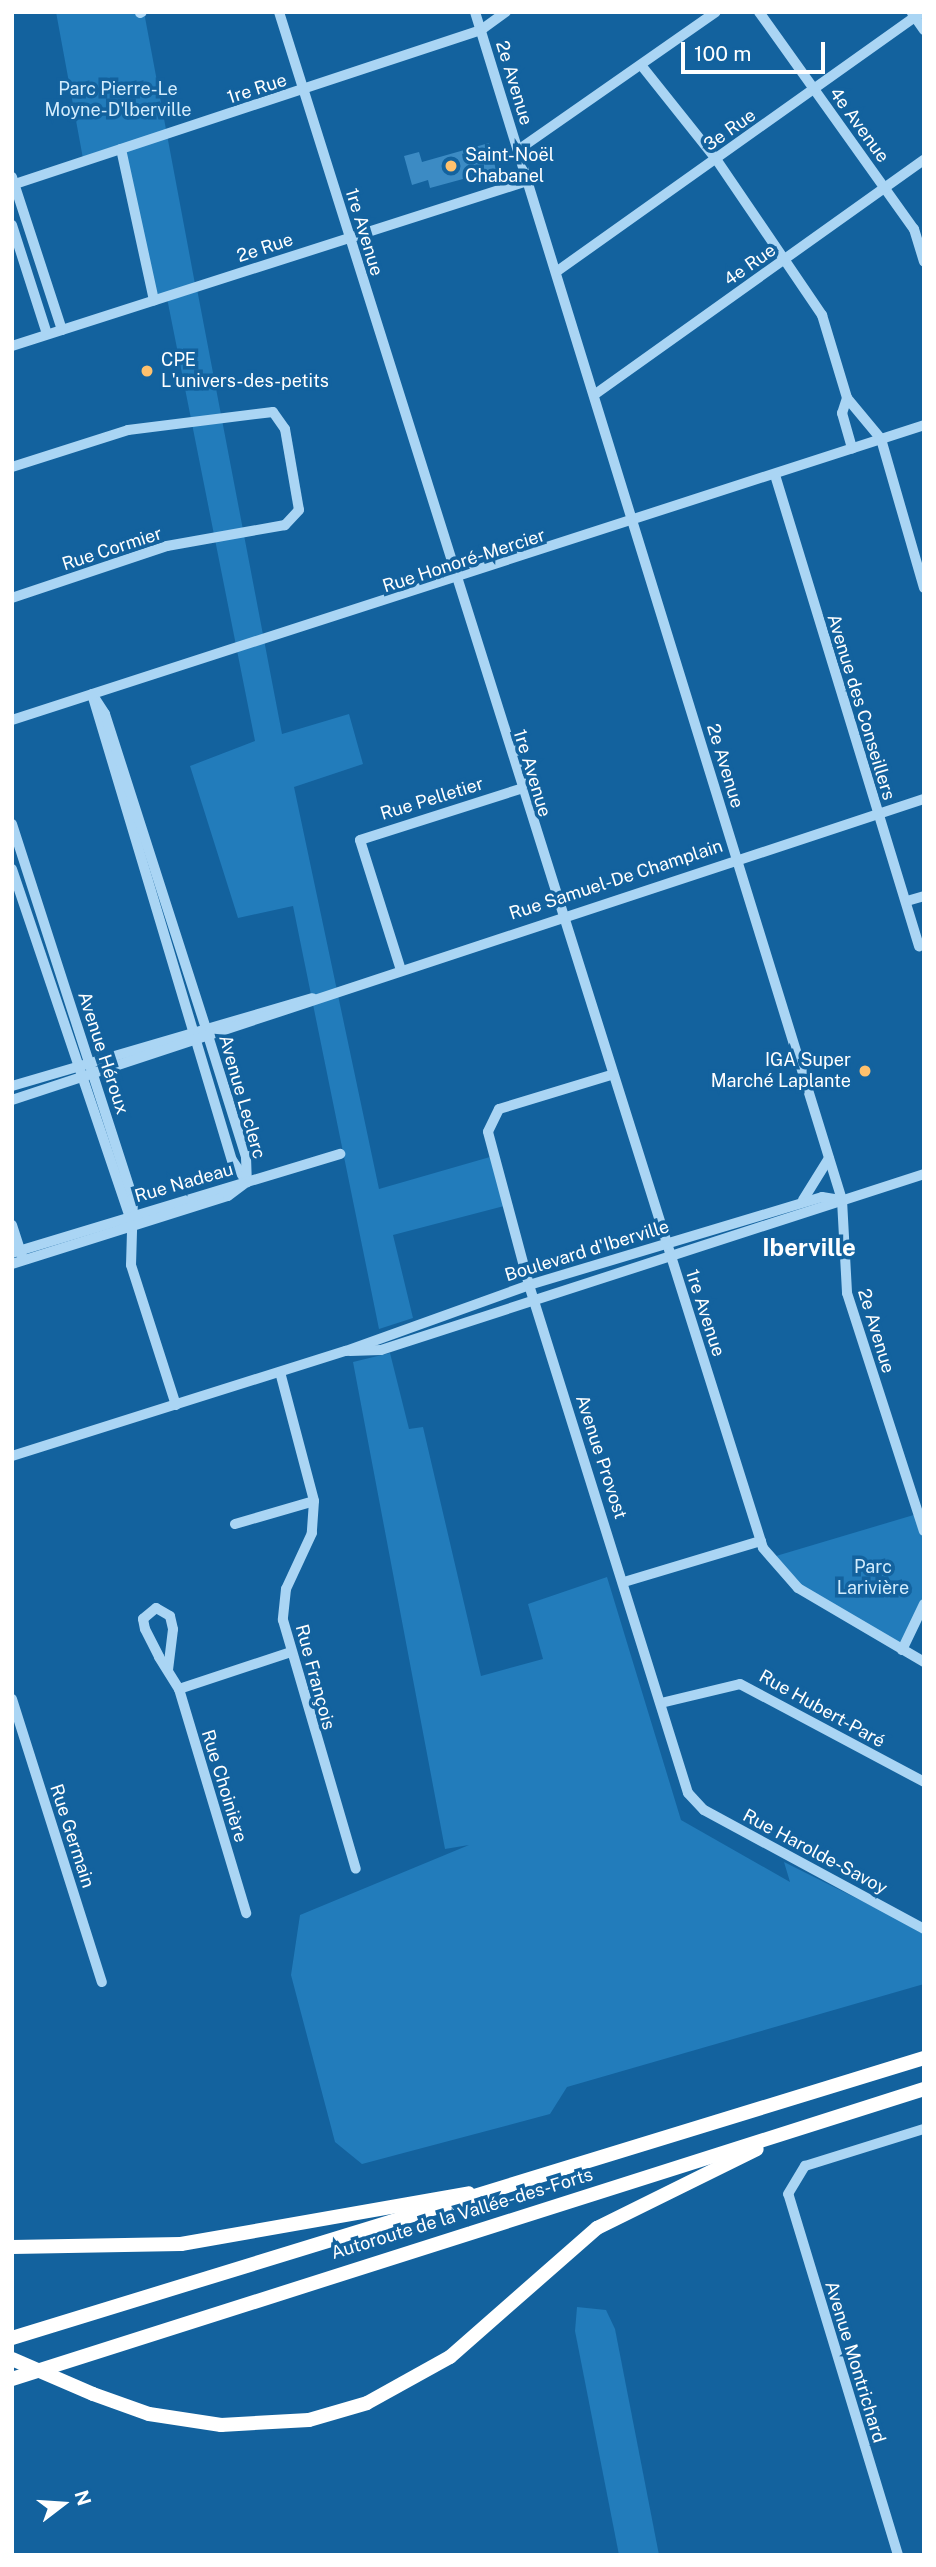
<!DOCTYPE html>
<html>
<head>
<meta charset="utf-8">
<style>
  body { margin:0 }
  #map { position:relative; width:936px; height:2567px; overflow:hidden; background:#13629e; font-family:"Public Sans",sans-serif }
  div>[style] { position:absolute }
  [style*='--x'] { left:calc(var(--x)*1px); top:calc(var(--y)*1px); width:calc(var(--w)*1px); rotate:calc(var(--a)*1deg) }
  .green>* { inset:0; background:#227cbb }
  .building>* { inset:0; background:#3c8bc4 }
  .minor>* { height:10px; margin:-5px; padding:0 5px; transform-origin:5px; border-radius:5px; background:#aad5f4 }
  .highway>* { height:14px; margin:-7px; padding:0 7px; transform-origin:7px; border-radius:7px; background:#fff }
  .highway-bridge>* { height:14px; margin:-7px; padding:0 7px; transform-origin:7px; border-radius:7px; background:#fff }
  .dots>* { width:19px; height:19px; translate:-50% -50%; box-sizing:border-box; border:4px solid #13629e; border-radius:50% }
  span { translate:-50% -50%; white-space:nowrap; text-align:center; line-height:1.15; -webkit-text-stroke:7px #13629e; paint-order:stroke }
  .street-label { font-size:18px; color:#fff }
  .park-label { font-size:18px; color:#d2ecfd }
  .poi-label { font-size:18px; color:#fff }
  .left { translate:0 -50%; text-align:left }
  .right { translate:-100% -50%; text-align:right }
  .district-label { font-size:24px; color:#fff; font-weight:700 }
  .frame { position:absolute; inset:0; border:14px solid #fff; pointer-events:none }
  .north { position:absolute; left:28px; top:2469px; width:70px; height:70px; -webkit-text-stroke:5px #13629e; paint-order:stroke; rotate:73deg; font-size:19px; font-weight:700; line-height:28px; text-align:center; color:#fff }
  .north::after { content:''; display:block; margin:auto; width:24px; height:32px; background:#fff; clip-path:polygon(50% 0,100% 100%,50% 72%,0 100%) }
  .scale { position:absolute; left:681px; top:42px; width:144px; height:32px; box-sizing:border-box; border:4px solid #fff; border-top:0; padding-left:9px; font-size:21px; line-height:24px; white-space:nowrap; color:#fff; -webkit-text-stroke:5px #13629e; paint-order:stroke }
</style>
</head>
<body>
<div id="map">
  <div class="green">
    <div style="clip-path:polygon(56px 12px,144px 12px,195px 284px,157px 298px,121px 150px,84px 164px)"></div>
    <div style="clip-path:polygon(197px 289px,282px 734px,349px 714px,363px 764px,294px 787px,379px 1189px,490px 1157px,508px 1205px,393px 1235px,413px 1318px,379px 1329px,293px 906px,238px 918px,190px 766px,255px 741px,167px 298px)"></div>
    <div style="clip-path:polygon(390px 1353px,409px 1429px,423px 1427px,481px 1676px,543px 1659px,528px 1604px,607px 1577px,681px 1820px,790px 1882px,784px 1862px,924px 1932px,924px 1984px,567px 2087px,550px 2114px,362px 2164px,335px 2142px,291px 1975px,300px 1915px,469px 1845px,445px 1849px,353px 1362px)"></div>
    <div style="clip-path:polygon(917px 1514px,924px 1534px,924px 1606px,902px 1650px,792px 1587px,766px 1559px)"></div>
    <div style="clip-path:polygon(577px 2307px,606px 2310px,615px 2329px,659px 2555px,619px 2555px,575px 2331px)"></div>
  </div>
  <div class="building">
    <div style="clip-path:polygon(489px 143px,496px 170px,430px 188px,428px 180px,412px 185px,404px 156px,419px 152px,422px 162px)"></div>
  </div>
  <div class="minor">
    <div style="--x:279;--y:12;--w:1610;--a:72.51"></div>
    <div style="--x:763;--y:1548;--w:53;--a:48.8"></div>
    <div style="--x:798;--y:1588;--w:146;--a:30.4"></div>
    <div style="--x:475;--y:12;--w:1243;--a:72.83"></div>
    <div style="--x:842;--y:1200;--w:93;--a:86.9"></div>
    <div style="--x:847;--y:1293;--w:250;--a:72.1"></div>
    <div style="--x:759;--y:12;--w:267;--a:54.5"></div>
    <div style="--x:914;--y:229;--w:34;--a:73"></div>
    <div style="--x:140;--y:13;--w:2;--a:-27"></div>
    <div style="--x:912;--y:13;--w:21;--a:55"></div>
    <div style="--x:641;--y:65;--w:120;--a:51.4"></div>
    <div style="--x:716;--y:159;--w:189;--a:55.8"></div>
    <div style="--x:822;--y:315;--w:87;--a:73.2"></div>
    <div style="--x:847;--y:398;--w:53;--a:50.3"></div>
    <div style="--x:881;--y:439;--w:155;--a:73.9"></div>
    <div style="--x:121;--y:149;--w:155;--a:77.7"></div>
    <div style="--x:518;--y:150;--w:241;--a:-34.9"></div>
    <div style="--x:12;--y:177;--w:161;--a:71.9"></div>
    <div style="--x:12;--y:185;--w:494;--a:-18.3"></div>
    <div style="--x:481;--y:30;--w:31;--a:-36"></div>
    <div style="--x:12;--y:225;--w:114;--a:72.2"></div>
    <div style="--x:556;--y:272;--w:449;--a:-35.4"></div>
    <div style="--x:12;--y:346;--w:541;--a:-17.76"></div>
    <div style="--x:594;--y:395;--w:405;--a:-35.5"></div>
    <div style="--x:847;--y:398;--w:16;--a:108"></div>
    <div style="--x:842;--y:413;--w:37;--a:74"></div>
    <div style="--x:12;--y:467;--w:122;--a:-17.7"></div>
    <div style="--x:128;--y:430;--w:146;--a:-7.1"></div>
    <div style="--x:273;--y:412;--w:21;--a:55"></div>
    <div style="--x:285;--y:429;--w:82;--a:80.2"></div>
    <div style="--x:299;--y:510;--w:21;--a:133"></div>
    <div style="--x:285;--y:525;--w:120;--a:169.9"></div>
    <div style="--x:167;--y:546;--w:163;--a:161.5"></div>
    <div style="--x:775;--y:475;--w:493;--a:73"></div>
    <div style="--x:92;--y:694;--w:487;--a:73.3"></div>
    <div style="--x:232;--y:1160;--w:27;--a:56"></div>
    <div style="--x:94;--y:697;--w:20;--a:57"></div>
    <div style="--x:105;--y:714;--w:328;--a:72.2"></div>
    <div style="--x:205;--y:1026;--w:137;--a:72.6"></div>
    <div style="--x:246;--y:1157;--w:24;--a:88"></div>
    <div style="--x:12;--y:720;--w:959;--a:-17.92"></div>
    <div style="--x:12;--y:824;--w:393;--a:72.1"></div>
    <div style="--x:133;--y:1198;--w:67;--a:91.7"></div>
    <div style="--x:131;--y:1265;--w:147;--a:72.2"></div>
    <div style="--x:12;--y:869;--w:365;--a:71.3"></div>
    <div style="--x:907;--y:901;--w:18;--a:-16"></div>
    <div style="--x:400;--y:967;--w:133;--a:-107.5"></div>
    <div style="--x:360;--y:840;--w:168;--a:-17.7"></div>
    <div style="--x:611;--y:1075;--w:117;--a:163.1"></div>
    <div style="--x:499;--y:1109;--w:25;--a:116"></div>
    <div style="--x:488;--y:1132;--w:158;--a:75"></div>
    <div style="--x:529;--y:1285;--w:532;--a:72.62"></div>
    <div style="--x:688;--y:1793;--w:23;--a:47"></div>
    <div style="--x:704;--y:1810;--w:250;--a:28.4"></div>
    <div style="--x:12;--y:1086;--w:313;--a:-16.3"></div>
    <div style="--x:12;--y:1100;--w:960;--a:-18.27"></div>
    <div style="--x:803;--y:1200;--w:49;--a:-58.2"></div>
    <div style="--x:12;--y:1225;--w:32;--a:72"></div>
    <div style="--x:12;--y:1253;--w:343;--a:-16.8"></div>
    <div style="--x:12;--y:1264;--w:226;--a:-17.5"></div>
    <div style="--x:228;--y:1196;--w:20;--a:-37"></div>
    <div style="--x:350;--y:1351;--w:31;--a:-2"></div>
    <div style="--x:381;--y:1350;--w:571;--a:-17.96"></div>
    <div style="--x:280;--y:1372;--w:133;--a:75.2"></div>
    <div style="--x:314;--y:1501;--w:32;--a:94"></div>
    <div style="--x:312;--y:1533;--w:62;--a:114.9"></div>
    <div style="--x:286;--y:1589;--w:31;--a:96"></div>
    <div style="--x:283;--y:1620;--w:259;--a:73.7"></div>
    <div style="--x:12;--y:1456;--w:350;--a:-17.5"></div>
    <div style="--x:346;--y:1351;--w:195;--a:-19.8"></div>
    <div style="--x:529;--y:1285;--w:306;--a:-16.7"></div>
    <div style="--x:822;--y:1197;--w:20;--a:9"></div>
    <div style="--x:235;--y:1524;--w:82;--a:-16.2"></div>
    <div style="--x:624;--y:1582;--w:143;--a:-16.7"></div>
    <div style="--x:902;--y:1650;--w:51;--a:-64.4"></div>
    <div style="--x:168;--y:1670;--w:41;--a:-83"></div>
    <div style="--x:173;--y:1629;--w:13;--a:-103"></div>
    <div style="--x:170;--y:1616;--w:16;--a:-150"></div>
    <div style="--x:156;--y:1608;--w:17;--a:140"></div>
    <div style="--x:143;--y:1619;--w:10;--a:79"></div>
    <div style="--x:145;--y:1629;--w:31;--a:63"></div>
    <div style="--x:159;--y:1657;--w:38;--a:58"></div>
    <div style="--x:179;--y:1689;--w:234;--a:73.3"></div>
    <div style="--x:179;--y:1689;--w:118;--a:-18.3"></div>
    <div style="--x:12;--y:1699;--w:297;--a:72.4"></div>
    <div style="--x:661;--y:1703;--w:81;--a:-13.5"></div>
    <div style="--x:740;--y:1684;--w:208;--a:28"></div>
    <div style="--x:898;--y:2555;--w:377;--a:-106.9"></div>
    <div style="--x:788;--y:2194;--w:33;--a:-59"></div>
    <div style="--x:805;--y:2166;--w:125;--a:-17.3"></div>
  </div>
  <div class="highway">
    <div style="--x:12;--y:2247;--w:169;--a:-1"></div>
    <div style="--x:181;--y:2244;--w:292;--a:-10"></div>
    <div style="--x:12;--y:2338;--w:954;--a:-17.07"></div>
    <div style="--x:12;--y:2379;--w:957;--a:-17.64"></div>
    <div style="--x:93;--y:2394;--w:59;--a:19.7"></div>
    <div style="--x:149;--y:2414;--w:73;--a:8.7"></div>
    <div style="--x:221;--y:2425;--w:88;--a:-3.3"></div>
    <div style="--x:309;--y:2420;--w:60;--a:-16.3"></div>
    <div style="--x:367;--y:2403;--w:95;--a:-29"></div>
    <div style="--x:450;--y:2357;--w:196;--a:-41.3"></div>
    <div style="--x:597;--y:2228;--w:178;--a:-26.3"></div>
  </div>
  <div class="highway-bridge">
    <div style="--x:12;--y:2359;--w:88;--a:23.4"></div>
  </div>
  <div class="dots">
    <div style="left:451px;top:166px;background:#ffc16d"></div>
    <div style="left:147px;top:371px;background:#ffc16d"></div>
    <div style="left:865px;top:1071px;background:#ffc16d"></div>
  </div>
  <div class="street-label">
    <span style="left:514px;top:83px;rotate:73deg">2e Avenue</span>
    <span style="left:257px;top:89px;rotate:-18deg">1re Rue</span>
    <span style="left:859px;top:125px;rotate:54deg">4e Avenue</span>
    <span style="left:730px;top:130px;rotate:-35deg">3e Rue</span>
    <span style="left:364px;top:232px;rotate:73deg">1re Avenue</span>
    <span style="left:265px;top:248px;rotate:-18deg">2e Rue</span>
    <span style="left:750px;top:265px;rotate:-35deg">4e Rue</span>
    <span style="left:112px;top:549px;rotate:-18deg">Rue Cormier</span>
    <span style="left:464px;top:561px;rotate:-18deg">Rue Honoré-Mercier</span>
    <span style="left:861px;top:707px;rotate:73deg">Avenue des Conseillers</span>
    <span style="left:725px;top:766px;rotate:73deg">2e Avenue</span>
    <span style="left:532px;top:773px;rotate:73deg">1re Avenue</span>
    <span style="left:432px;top:799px;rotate:-17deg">Rue Pelletier</span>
    <span style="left:616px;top:880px;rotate:-18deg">Rue Samuel-De Champlain</span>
    <span style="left:103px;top:1053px;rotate:72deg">Avenue Héroux</span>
    <span style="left:242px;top:1097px;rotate:74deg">Avenue Leclerc</span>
    <span style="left:184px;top:1183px;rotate:-16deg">Rue Nadeau</span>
    <span style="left:587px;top:1251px;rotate:-17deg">Boulevard d'Iberville</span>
    <span style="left:705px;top:1313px;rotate:72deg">1re Avenue</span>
    <span style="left:876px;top:1331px;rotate:73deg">2e Avenue</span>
    <span style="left:601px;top:1457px;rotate:72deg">Avenue Provost</span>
    <span style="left:315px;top:1677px;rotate:75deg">Rue François</span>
    <span style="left:822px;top:1709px;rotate:29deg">Rue Hubert-Paré</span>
    <span style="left:224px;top:1786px;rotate:73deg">Rue Choinière</span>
    <span style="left:72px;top:1836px;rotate:72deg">Rue Germain</span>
    <span style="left:815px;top:1852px;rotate:28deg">Rue Harolde-Savoy</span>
    <span style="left:462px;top:2214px;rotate:-17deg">Autoroute de la Vallée-des-Forts</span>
    <span style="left:855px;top:2362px;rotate:73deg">Avenue Montrichard</span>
  </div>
  <div class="park-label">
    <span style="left:118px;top:100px">Parc Pierre-Le<br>Moyne-D'lberville</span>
    <span style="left:873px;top:1578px">Parc<br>Larivière</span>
  </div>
  <div class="poi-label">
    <span class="left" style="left:465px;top:166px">Saint-Noël<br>Chabanel</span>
    <span class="left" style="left:161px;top:371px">CPE<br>L'univers-des-petits</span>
    <span class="right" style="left:851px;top:1071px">IGA Super<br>Marché Laplante</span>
  </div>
  <div class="district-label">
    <span style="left:809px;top:1248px">Iberville</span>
  </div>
  <div class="frame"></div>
  <div class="north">N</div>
  <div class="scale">100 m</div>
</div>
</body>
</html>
